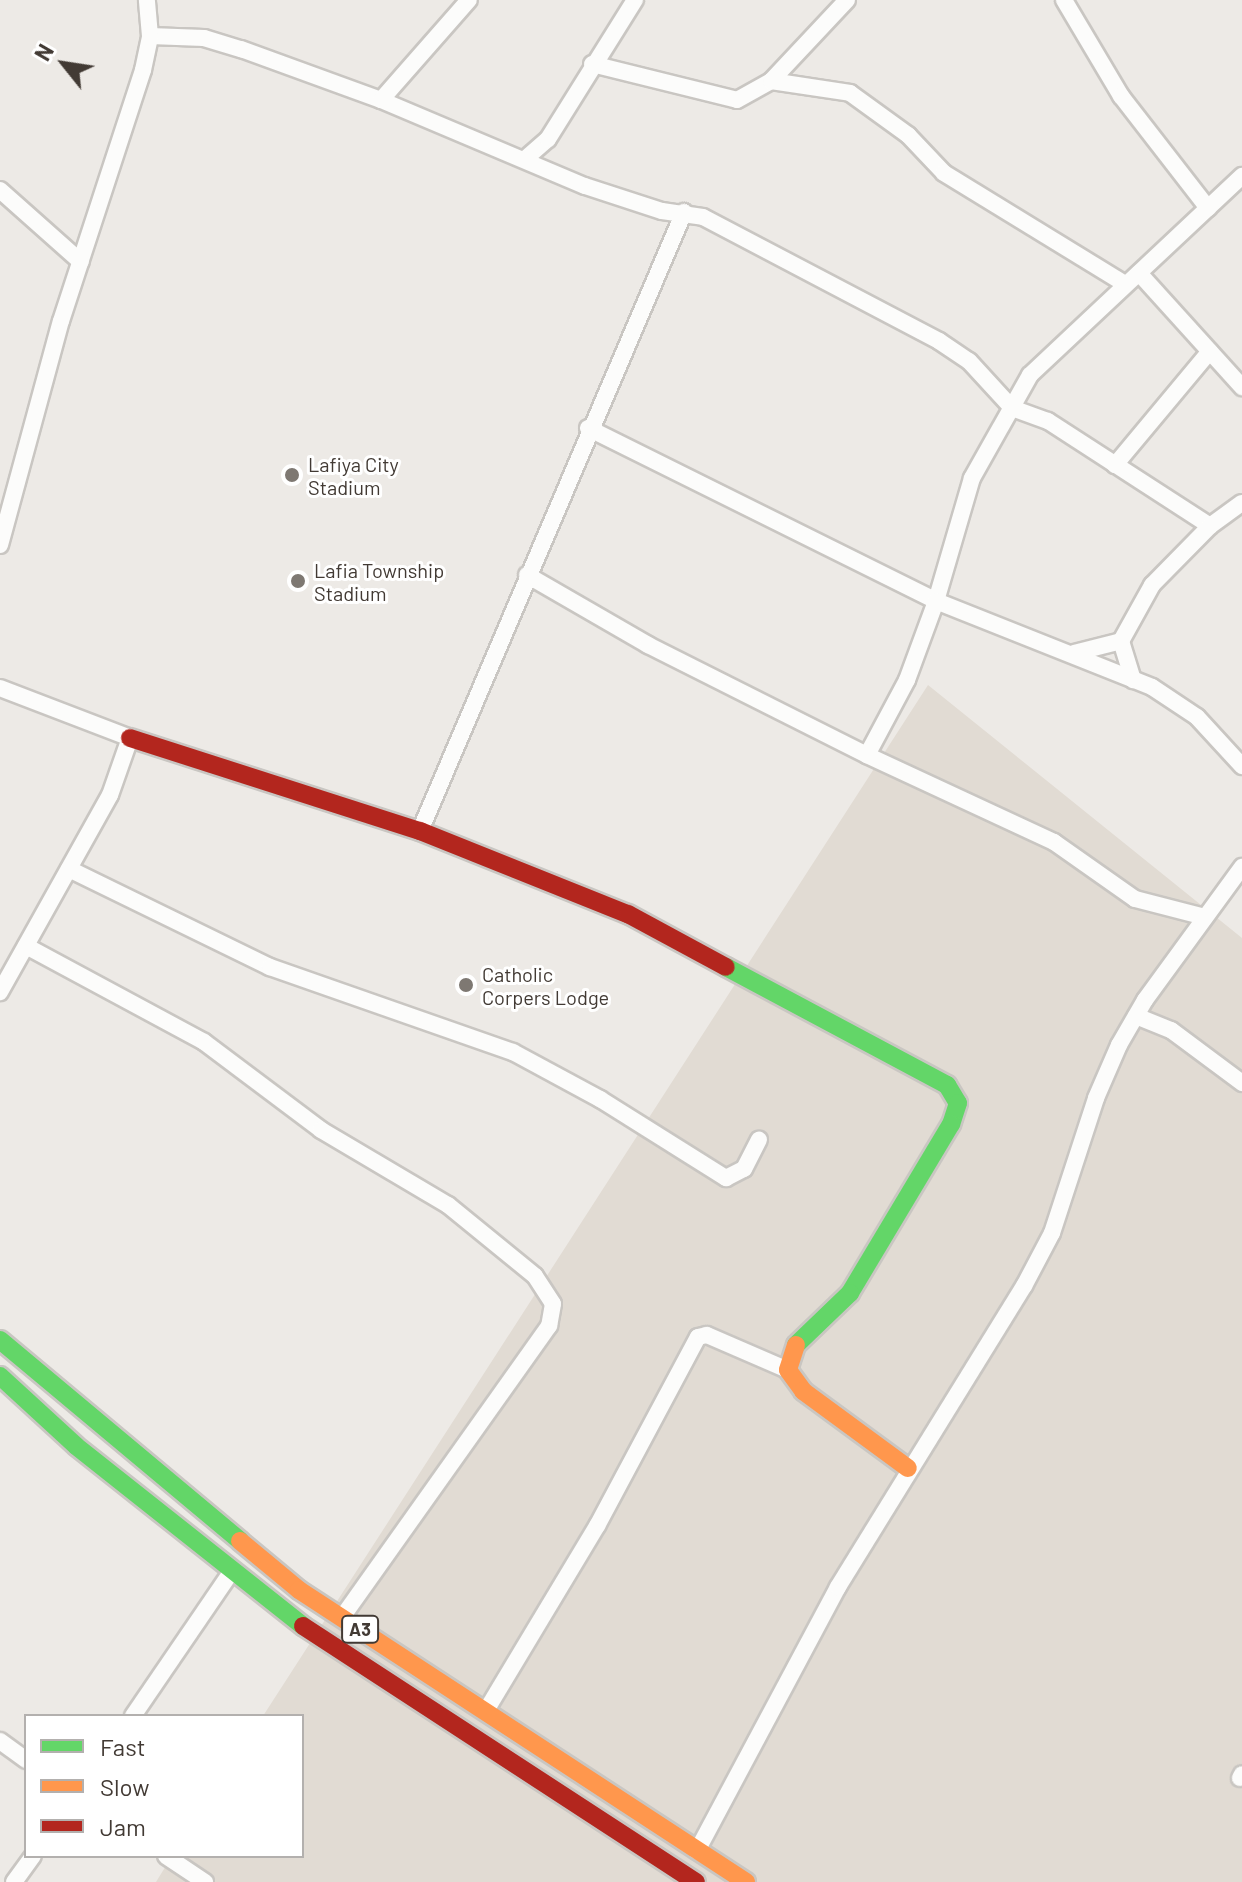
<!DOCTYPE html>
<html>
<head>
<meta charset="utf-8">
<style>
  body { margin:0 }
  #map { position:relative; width:1242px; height:1882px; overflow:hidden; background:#edeae6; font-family:Barlow,sans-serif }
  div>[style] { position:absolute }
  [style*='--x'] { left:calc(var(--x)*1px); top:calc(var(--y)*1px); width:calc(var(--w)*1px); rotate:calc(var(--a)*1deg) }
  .residential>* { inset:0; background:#e1dbd3 }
  .roads { filter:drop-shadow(2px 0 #c9c6c2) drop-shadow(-2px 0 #c9c6c2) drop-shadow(0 2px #c9c6c2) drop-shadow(0 -2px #c9c6c2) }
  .street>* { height:16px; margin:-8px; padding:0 8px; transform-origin:8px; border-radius:8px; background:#fcfcfb }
  .fast>* { height:18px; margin:-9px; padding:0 9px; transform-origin:9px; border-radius:9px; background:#63d668 }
  .slow>* { height:18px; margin:-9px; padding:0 9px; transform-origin:9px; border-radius:9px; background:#ff974d }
  .jam>* { height:18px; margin:-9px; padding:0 9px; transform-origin:9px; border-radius:9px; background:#b3261e }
  .dots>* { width:22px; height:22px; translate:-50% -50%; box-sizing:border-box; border:4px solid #fff; border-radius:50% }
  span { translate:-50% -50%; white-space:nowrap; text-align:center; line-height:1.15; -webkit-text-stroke:6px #fff; paint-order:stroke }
  .shield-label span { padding:2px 6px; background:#fff; border:2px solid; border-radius:6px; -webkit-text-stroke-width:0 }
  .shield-label { font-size:18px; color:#423a34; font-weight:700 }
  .poi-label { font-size:20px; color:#423a34 }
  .left { translate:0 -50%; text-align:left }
  .legend { position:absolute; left:24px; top:1714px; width:280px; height:144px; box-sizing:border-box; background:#fff; border:2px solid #b3b0ae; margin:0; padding:10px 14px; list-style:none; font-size:24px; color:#423a34 }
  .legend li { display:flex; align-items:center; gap:16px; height:40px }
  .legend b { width:40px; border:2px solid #b3b0ae }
  .north { position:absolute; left:24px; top:24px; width:80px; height:80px; -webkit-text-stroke:6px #fff; paint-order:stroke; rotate:300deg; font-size:22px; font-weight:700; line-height:32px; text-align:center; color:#423a34 }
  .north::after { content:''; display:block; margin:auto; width:28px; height:36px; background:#423a34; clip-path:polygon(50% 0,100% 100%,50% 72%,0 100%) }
</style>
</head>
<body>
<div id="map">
  <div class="residential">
    <div style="clip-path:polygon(928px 685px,1242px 938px,1242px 1882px,156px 1882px,172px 1856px,302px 1856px,302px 1716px,263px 1716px)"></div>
  </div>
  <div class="roads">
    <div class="street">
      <div style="--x:1064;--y:0;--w:112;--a:59.3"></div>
      <div style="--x:1121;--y:96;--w:142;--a:52.2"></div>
      <div style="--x:150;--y:36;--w:54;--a:2.1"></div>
      <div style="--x:204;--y:38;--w:39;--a:17"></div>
      <div style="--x:241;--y:49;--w:149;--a:20"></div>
      <div style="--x:381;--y:100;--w:221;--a:22.9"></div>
      <div style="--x:585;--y:186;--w:81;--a:18"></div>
      <div style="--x:662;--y:211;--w:41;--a:8.3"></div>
      <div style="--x:703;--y:217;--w:267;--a:27.7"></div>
      <div style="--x:939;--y:341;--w:36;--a:34"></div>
      <div style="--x:969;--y:361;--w:64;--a:47.5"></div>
      <div style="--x:1012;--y:408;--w:38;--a:20"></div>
      <div style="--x:1048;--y:421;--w:193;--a:32.9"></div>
      <div style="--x:592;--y:64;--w:149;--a:13.9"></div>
      <div style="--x:737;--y:100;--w:39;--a:-29"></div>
      <div style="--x:771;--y:81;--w:111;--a:-46.8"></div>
      <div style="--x:771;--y:81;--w:80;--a:8.6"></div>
      <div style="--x:850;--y:93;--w:72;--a:35.9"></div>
      <div style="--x:908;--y:135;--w:52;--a:46.5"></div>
      <div style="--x:944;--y:173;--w:212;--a:31.5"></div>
      <div style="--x:381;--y:100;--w:133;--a:-48.7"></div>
      <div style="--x:525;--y:159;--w:30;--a:-41"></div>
      <div style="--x:548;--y:139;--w:164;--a:-58"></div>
      <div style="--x:0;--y:190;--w:108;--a:41.6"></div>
      <div style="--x:1139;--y:273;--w:154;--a:47.9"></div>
      <div style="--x:588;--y:428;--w:389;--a:26.4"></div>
      <div style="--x:936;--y:601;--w:128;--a:-73.7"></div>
      <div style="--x:972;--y:478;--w:118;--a:-60.6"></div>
      <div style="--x:1030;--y:375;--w:291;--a:-43.2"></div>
      <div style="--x:1115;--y:465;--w:148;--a:-50.2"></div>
      <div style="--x:0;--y:545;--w:232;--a:-74.8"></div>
      <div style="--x:61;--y:321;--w:264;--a:-71.9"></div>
      <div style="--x:143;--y:70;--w:35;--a:-78"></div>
      <div style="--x:150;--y:36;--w:36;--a:-95"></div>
      <div style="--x:527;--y:575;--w:140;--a:30"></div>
      <div style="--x:648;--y:645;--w:245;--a:26.7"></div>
      <div style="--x:1121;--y:641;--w:64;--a:-61"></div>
      <div style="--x:1152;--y:585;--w:83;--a:-45.5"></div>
      <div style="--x:1210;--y:526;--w:39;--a:-36"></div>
      <div style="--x:1074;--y:653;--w:49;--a:-14.3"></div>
      <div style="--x:1121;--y:641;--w:41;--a:72.9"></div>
      <div style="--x:0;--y:688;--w:139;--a:21"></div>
      <div style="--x:130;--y:738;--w:60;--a:109.3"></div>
      <div style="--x:110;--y:795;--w:226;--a:119.2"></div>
      <div style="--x:420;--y:831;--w:673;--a:-66.9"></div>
      <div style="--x:69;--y:869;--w:224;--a:26"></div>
      <div style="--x:270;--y:967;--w:257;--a:19.3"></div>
      <div style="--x:513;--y:1052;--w:99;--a:28.4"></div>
      <div style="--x:600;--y:1099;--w:149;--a:32.1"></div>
      <div style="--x:726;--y:1178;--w:20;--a:-27"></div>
      <div style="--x:744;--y:1169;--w:33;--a:-63"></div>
      <div style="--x:1205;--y:917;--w:72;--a:-165.6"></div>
      <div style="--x:1135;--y:899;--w:99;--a:-144.9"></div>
      <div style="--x:1054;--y:842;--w:206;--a:-155.1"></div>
      <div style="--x:867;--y:755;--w:85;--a:-61.9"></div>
      <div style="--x:907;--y:680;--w:84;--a:-69.8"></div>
      <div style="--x:936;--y:601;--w:232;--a:21.7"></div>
      <div style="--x:1152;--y:687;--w:54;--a:33.7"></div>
      <div style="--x:1197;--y:717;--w:67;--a:47.4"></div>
      <div style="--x:26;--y:946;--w:202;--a:28.3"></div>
      <div style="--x:204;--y:1042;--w:146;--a:36.9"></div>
      <div style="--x:321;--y:1130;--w:147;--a:30.6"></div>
      <div style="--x:448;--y:1205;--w:112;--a:39.2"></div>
      <div style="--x:535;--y:1276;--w:33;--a:57"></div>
      <div style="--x:553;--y:1304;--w:22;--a:100"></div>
      <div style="--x:549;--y:1326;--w:357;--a:125.4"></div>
      <div style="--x:1136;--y:1016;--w:38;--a:22"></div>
      <div style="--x:1171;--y:1030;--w:89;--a:36.7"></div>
      <div style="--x:487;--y:1709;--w:214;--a:-59"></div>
      <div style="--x:597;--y:1526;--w:214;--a:-61.9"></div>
      <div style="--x:698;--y:1337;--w:9;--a:-13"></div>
      <div style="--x:707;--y:1335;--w:88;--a:23.4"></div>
      <div style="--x:133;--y:1716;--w:176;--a:-55.7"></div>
      <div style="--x:0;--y:1741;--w:32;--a:36"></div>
      <div style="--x:1240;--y:1778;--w:4;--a:-63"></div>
      <div style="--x:697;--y:1851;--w:299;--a:-61.9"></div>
      <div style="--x:838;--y:1587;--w:354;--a:-58.3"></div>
      <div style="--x:1024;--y:1286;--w:60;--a:-62.2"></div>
      <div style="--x:1052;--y:1233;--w:142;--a:-71.9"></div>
      <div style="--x:1096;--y:1098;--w:58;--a:-66.5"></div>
      <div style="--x:1119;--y:1045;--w:52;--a:-60"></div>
      <div style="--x:1145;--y:1000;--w:165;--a:-53.9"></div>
      <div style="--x:166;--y:1856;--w:47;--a:33.7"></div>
      <div style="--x:14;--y:1882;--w:32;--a:-54"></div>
    </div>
    <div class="fast">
      <div style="--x:726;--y:967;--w:251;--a:28.1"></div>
      <div style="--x:947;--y:1085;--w:21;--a:59"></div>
      <div style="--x:958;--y:1103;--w:22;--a:108"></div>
      <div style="--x:951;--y:1124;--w:197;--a:120.9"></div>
      <div style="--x:850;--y:1293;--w:75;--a:136.1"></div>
      <div style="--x:0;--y:1340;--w:313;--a:39.9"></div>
      <div style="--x:0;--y:1376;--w:103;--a:42.6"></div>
      <div style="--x:76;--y:1446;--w:290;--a:38.4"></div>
    </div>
    <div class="slow">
      <div style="--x:796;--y:1345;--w:26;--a:108"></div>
      <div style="--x:788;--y:1370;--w:26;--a:54"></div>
      <div style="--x:803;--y:1391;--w:130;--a:36.3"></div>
      <div style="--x:240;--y:1541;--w:77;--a:39.7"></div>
      <div style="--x:299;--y:1590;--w:534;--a:33.15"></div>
    </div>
    <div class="jam">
      <div style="--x:130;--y:738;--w:305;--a:17.8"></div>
      <div style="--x:420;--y:831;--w:224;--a:21.8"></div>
      <div style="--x:628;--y:914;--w:111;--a:28.4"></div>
      <div style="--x:303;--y:1626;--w:469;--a:33.1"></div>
    </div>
  </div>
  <div class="dots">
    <div style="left:292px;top:475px;background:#7e7872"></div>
    <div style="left:298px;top:581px;background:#7e7872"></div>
    <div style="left:466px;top:985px;background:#7e7872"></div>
  </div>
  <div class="shield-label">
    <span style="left:360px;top:1629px">A3</span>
  </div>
  <div class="poi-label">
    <span class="left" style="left:308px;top:476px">Lafiya City<br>Stadium</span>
    <span class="left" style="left:314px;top:582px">Lafia Township<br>Stadium</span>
    <span class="left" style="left:482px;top:986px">Catholic<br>Corpers Lodge</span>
  </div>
  <ul class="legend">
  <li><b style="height:10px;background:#63d668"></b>Fast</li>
  <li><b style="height:10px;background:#ff974d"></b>Slow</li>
  <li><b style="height:10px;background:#b3261e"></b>Jam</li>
  </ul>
  <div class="north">N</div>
</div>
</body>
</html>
